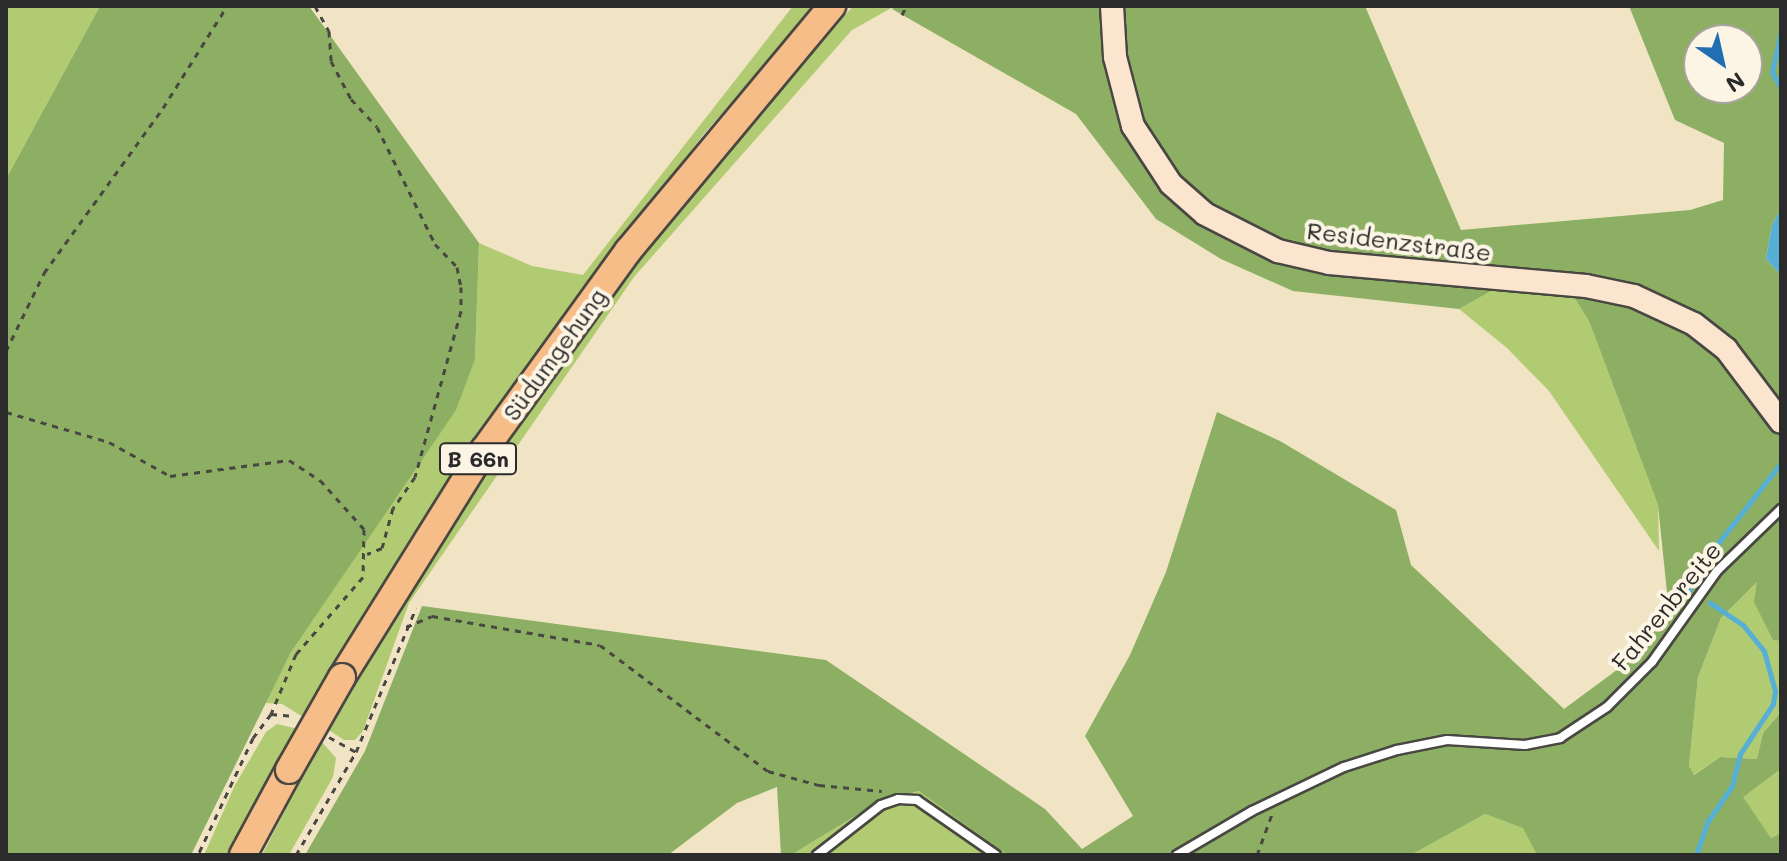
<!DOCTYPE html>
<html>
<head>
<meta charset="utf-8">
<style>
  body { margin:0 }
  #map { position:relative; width:1787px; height:861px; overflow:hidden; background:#f1e4c5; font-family:Mali,sans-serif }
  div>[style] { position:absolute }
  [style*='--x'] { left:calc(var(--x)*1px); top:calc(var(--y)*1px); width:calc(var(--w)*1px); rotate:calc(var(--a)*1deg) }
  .green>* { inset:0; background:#b0cb71 }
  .forest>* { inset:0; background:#8caf63 }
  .water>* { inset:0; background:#56afd4 }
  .stream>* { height:5px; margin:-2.5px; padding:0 2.5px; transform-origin:2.5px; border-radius:2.5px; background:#56afd4 }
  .path>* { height:3px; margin-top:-1.5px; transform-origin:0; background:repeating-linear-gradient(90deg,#494742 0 6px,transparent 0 12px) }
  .roads { filter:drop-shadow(2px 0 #494742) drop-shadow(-2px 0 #494742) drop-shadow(0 2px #494742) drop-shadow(0 -2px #494742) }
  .service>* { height:8px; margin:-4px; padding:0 4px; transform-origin:4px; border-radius:4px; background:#fff }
  .secondary>* { height:22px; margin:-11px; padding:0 11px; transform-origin:11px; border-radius:11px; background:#fce5cf }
  .primary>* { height:26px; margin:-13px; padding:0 13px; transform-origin:13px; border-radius:13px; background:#f7bd88 }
  .bridges { filter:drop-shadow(2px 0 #494742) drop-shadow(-2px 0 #494742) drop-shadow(0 2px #494742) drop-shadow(0 -2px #494742) }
  .primary-bridge>* { height:26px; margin:-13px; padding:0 13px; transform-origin:13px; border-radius:13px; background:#f7bd88 }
  span { translate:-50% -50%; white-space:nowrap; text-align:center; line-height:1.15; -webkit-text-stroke:8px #fcf5e5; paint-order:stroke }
  .shield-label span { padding:2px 6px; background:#fcf5e5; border:2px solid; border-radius:6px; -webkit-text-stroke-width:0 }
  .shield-label { font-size:22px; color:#2b2b2b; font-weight:700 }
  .street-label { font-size:24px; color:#2b2b2b }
  .frame { position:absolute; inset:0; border:8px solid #2b2b2b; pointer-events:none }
  .north { position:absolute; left:1683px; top:24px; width:80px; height:80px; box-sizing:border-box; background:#fcf5e5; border:2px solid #a8a49b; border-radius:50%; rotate:146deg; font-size:22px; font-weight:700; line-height:32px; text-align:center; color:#2b2b2b }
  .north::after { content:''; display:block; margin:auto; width:28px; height:36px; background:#1f6fb2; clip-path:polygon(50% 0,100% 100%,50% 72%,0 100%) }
</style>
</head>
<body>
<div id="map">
  <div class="green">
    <div style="clip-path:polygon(6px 6px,100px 6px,6px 179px)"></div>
    <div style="clip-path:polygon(793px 6px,816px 6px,703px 135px,516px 384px,438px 494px,303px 717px,282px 704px,265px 703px,291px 652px,475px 359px,479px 243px,532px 266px,583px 275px)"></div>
    <div style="clip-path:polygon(853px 6px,895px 6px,852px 30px,634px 277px,409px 603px,363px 731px,355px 740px,344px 740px,327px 729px,411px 583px,535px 396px,629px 269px)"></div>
    <div style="clip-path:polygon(1493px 290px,1574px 297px,1589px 321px,1658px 505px,1659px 551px,1549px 391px,1507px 348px,1459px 309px)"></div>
    <div style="clip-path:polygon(1758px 581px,1773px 640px,1781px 641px,1781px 712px,1763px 733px,1757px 759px,1720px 757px,1693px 775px,1689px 766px,1698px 677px,1721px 618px)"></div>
    <div style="clip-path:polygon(277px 724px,298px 729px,230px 855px,204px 855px,235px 785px,266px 732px)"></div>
    <div style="clip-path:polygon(321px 741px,336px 758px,333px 777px,289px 855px,262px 855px)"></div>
    <div style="clip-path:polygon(1781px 769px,1781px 833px,1771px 838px,1742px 797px)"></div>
    <div style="clip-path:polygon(920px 791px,1007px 855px,791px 855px,880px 801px)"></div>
    <div style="clip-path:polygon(1485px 814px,1524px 828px,1537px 855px,1411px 855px)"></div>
  </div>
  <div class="forest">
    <div style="clip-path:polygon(100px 6px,309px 6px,479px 243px,475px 359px,456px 410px,291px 652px,191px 855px,6px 855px,6px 179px)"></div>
    <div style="clip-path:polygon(evenodd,896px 6px,1365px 6px,1461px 230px,1690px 210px,1723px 200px,1724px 143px,1675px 120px,1629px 6px,1781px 6px,1781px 209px,1772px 225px,1766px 259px,1781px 275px,1781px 641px,1773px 640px,1754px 602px,1757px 582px,1721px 618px,1698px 677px,1689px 766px,1694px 775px,1720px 757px,1757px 759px,1763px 733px,1781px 712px,1781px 769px,1743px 797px,1771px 838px,1781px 833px,1781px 855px,1537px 855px,1523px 828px,1485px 814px,1411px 855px,1007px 855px,919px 791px,880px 801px,791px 855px,781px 855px,777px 787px,737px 803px,668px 855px,305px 855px,365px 751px,422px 606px,826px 660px,1045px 809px,1082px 849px,1133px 816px,1085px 736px,1130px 655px,1166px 572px,1217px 412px,1280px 441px,1396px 510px,1411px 565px,1564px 709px,1633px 658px,1668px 602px,1658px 505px,1589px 321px,1574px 297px,1493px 290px,1459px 309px,1293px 291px,1221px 259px,1156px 219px,1076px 114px,892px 9px,896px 6px,1699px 40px,1747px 40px,1747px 88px,1699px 88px,1699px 40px)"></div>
  </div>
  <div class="water">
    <div style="clip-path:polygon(1781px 209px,1780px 244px,1781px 275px,1766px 259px,1772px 225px)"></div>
  </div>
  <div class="stream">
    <div style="--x:1781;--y:31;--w:42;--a:102.4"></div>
    <div style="--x:1772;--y:72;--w:18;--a:61"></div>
    <div style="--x:1689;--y:591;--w:22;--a:-69"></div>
    <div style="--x:1697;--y:570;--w:136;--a:-51.9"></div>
    <div style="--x:1696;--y:855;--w:36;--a:-71"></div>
    <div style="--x:1708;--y:821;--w:42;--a:-55.6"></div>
    <div style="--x:1732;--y:786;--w:33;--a:-76"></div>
    <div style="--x:1740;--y:754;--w:60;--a:-56.6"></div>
    <div style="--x:1773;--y:704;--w:13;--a:-81"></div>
    <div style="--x:1775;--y:691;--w:41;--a:-105.4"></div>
    <div style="--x:1764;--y:651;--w:33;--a:-129"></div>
    <div style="--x:1743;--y:625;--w:40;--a:-146"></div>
  </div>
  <div class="path">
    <div style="--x:315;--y:6;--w:29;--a:61"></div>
    <div style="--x:329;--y:31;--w:30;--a:86"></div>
    <div style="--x:331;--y:61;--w:43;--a:62.2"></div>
    <div style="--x:351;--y:99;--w:38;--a:47"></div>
    <div style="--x:377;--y:127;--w:131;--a:63.6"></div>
    <div style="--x:435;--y:244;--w:32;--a:46"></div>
    <div style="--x:457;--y:267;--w:20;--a:79"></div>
    <div style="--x:461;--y:287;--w:24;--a:90"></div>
    <div style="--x:461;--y:311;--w:172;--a:105.5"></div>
    <div style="--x:415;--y:477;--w:38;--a:125"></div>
    <div style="--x:393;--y:508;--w:41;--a:105.4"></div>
    <div style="--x:382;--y:548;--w:16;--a:158"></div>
    <div style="--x:902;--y:15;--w:10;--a:-66"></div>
    <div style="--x:6;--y:351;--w:87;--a:-64"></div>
    <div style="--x:44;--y:273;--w:203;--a:-54.2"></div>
    <div style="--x:163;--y:108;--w:120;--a:-57.9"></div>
    <div style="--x:6;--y:412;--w:107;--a:16.2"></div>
    <div style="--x:109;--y:442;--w:70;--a:29.1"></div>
    <div style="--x:170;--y:476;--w:120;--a:-7.7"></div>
    <div style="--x:289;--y:460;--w:37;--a:33"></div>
    <div style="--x:320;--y:480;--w:66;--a:48.1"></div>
    <div style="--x:364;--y:529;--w:48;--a:91.2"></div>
    <div style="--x:363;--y:577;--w:102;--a:131"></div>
    <div style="--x:296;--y:654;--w:65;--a:112.6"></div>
    <div style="--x:271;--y:714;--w:30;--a:127"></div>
    <div style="--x:253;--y:738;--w:129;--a:115.2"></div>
    <div style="--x:406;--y:627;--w:28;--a:-23"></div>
    <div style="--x:432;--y:616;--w:170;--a:9.8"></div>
    <div style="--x:600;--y:645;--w:210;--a:36.9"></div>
    <div style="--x:768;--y:771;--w:53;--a:15.4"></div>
    <div style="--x:819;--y:785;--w:63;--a:5.4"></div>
    <div style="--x:271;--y:714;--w:24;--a:5"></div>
    <div style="--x:329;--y:737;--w:31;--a:29"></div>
    <div style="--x:356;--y:752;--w:156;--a:-67.4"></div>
    <div style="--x:296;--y:855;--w:119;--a:-59.8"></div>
    <div style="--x:1257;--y:855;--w:44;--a:-69.9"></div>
  </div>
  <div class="roads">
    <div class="service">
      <div style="--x:817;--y:855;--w:81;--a:-38"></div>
      <div style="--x:881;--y:805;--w:18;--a:-19"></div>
      <div style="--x:898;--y:799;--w:19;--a:3"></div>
      <div style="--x:917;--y:800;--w:96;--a:34.8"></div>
      <div style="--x:1177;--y:855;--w:87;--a:-30.4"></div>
      <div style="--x:1252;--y:811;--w:102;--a:-25.6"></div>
      <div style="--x:1344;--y:767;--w:56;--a:-17.8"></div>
      <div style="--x:1397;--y:750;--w:51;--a:-11.3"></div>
      <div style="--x:1447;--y:740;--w:78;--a:3.7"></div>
      <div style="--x:1525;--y:745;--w:36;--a:-11"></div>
      <div style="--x:1560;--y:738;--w:56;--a:-33.4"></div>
      <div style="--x:1607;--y:707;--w:64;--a:-45"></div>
      <div style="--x:1652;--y:662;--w:112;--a:-54.5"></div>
      <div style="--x:1717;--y:571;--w:89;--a:-44.1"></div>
    </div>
    <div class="secondary">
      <div style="--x:1112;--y:6;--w:51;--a:86.6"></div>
      <div style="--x:1115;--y:57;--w:71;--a:75.4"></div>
      <div style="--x:1133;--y:126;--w:69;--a:56.8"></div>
      <div style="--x:1171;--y:184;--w:45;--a:41.4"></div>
      <div style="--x:1205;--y:214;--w:82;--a:26.9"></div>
      <div style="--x:1278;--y:251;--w:52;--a:13.2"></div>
      <div style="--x:1329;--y:263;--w:258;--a:5.1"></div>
      <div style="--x:1586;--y:286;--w:49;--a:11.8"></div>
      <div style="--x:1634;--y:296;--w:66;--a:25"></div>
      <div style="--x:1694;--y:324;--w:41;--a:38"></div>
      <div style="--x:1726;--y:349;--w:91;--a:53"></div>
    </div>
    <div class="primary">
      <div style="--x:342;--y:677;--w:268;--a:-58"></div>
      <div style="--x:484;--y:450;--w:246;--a:-54.1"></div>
      <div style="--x:628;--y:251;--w:319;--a:-50.2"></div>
      <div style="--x:243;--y:855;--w:97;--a:-61.6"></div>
    </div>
  </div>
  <div class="bridges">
    <div class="primary-bridge">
      <div style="--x:289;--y:770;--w:107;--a:-60.3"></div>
    </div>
  </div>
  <div class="shield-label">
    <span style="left:478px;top:459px">B 66n</span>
  </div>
  <div class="street-label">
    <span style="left:1399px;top:241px;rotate:7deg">Residenzstraße</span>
    <span style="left:554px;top:354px;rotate:-54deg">Südumgehung</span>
    <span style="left:1666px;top:606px;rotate:-51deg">Fahrenbreite</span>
  </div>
  <div class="frame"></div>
  <div class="north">N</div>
</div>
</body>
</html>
